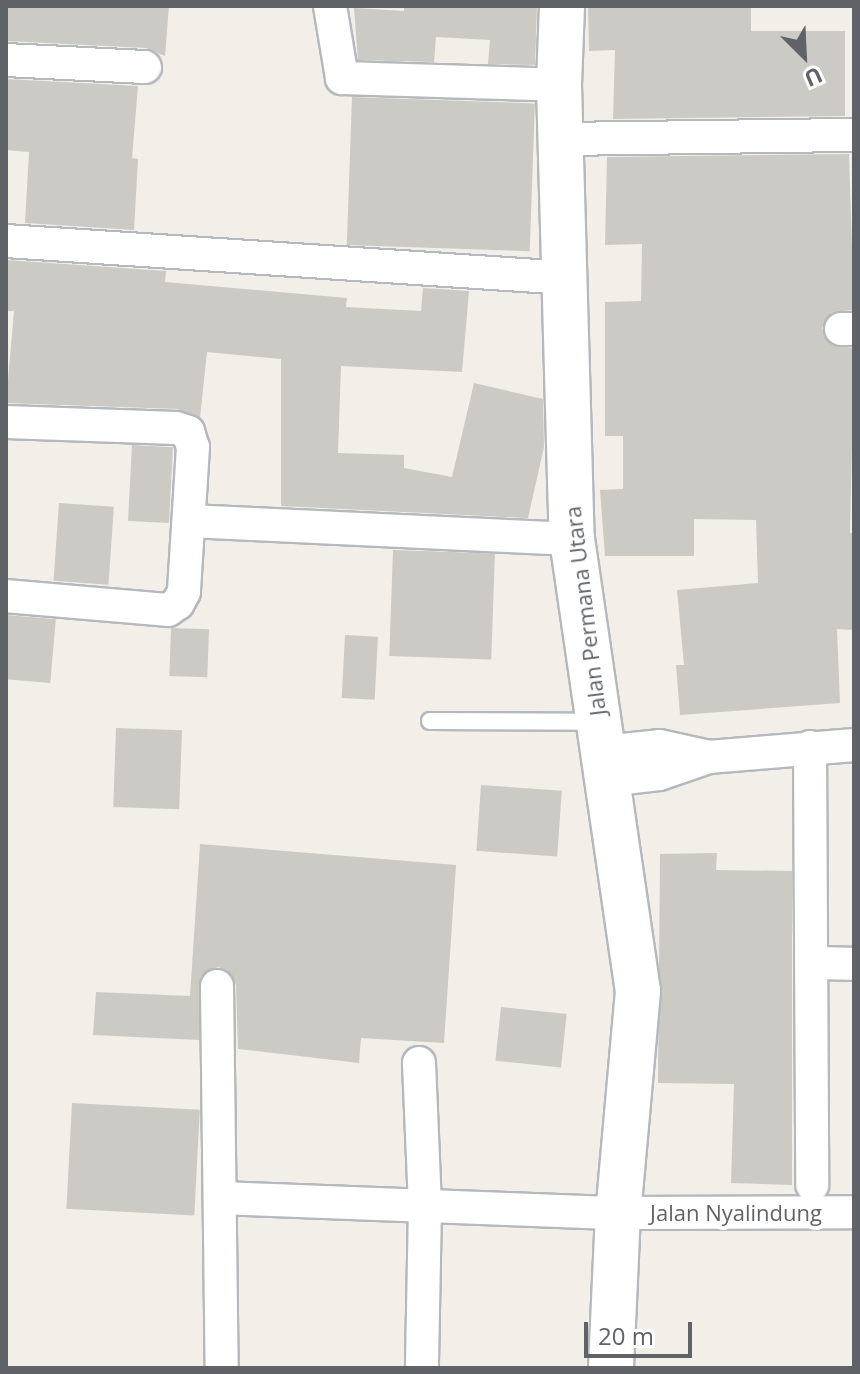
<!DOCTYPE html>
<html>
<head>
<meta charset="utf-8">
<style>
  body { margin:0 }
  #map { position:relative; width:860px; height:1374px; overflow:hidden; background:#f1efe8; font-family:"Open Sans",sans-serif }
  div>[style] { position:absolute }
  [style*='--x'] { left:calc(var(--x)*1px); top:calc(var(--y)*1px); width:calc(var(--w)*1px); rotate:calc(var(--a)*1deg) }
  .building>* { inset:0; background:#cccac5; transform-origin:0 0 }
  .roads { filter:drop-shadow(2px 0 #b5b8bc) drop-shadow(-2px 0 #b5b8bc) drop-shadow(0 2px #b5b8bc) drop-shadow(0 -2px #b5b8bc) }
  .lane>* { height:16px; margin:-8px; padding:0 8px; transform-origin:8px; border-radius:8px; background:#fff }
  .street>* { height:32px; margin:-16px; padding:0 16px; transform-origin:16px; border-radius:16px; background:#fff }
  .secondary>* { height:44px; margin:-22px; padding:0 22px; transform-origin:22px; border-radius:22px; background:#fff }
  span { translate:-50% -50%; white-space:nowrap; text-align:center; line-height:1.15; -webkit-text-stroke:8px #fff; paint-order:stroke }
  .street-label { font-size:22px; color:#5f6368 }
  .frame { position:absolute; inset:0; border:8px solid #5f6368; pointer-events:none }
  .north { position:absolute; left:764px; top:16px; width:80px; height:80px; -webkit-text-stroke:6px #fff; paint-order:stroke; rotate:156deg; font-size:22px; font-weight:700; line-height:32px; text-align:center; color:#5f6368 }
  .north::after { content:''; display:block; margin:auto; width:28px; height:36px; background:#5f6368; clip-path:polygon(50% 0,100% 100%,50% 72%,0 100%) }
  .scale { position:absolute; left:584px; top:1322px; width:108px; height:36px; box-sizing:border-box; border:4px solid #5f6368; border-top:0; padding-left:10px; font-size:24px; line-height:28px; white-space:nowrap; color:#5f6368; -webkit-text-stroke:6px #fff; paint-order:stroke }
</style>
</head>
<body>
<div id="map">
  <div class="building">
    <div style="clip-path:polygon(6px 6px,169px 6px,165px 56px,146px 48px,6px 41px)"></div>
    <div style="clip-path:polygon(404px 6px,537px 6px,535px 65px,488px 64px,490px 40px,436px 37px,434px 62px,358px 60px,354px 8px,404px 11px)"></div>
    <div style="clip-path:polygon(588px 6px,751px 6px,751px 31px,845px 31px,845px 116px,613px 119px,615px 50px,589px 51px)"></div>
    <div style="clip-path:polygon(6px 79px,138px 86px,132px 158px,138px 159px,134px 230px,25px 223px,29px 152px,6px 150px)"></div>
    <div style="left:352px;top:97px;width:183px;height:148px;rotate:2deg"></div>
    <div style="clip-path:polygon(849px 154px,854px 310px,832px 312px,822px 328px,831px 345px,854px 348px,850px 533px,854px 533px,854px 630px,837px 629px,840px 703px,680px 715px,676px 665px,684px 665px,677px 590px,758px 583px,756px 520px,694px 519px,694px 556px,605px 556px,600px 490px,623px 489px,623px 436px,605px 436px,605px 302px,641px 301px,642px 244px,605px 245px,607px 157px)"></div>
    <div style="clip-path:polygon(6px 260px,166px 271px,165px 282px,347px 298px,346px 307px,421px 311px,423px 288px,469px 291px,462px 372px,341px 366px,338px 453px,404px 455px,404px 468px,452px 477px,474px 383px,543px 399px,544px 447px,528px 518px,281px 506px,281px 359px,207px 352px,200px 418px,177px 409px,6px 403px,14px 311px,6px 311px)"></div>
    <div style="left:132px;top:445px;width:41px;height:76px;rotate:3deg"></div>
    <div style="left:59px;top:503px;width:55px;height:78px;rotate:4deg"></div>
    <div style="left:393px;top:550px;width:102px;height:106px;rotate:2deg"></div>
    <div style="left:6px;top:615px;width:50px;height:64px;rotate:5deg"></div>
    <div style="left:171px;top:628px;width:38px;height:48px;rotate:2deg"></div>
    <div style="left:345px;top:635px;width:33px;height:63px;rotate:3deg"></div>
    <div style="left:116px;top:728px;width:66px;height:79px;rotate:2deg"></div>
    <div style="left:481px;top:785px;width:81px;height:66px;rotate:4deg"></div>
    <div style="clip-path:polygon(200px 844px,456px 865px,444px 1043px,361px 1038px,359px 1063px,238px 1049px,236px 985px,227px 970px,218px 967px,200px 977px,199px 1040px,93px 1035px,96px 992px,190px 996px)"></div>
    <div style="clip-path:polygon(717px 853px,716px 870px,792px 871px,792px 1185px,731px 1183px,734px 1084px,658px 1083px,660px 854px)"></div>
    <div style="left:501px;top:1007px;width:66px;height:54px;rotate:6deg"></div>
    <div style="left:72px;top:1103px;width:128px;height:106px;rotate:3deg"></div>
  </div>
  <div class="roads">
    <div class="lane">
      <div style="--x:430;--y:721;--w:167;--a:0.3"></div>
    </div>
    <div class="street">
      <div style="--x:330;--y:6;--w:73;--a:80.5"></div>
      <div style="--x:342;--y:78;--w:217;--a:1.8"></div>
      <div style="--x:6;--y:60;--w:139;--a:2.9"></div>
      <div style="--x:561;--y:139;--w:293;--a:-0.8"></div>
      <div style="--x:6;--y:241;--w:562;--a:3.77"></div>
      <div style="--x:841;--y:329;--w:13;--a:0"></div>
      <div style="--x:6;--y:422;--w:170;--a:2"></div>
      <div style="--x:176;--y:428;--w:13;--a:18"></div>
      <div style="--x:188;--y:432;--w:16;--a:72"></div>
      <div style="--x:193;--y:447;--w:145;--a:93.6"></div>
      <div style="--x:184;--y:592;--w:13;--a:119"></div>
      <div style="--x:178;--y:603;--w:12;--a:145"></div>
      <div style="--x:168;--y:610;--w:163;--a:-175.1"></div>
      <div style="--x:189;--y:521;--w:383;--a:2.7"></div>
      <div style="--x:810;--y:747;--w:438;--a:89.7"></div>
      <div style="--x:604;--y:752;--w:55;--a:-6.2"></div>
      <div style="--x:659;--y:746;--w:51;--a:12.4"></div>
      <div style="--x:608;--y:780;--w:51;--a:-6.7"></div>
      <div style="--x:659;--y:774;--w:53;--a:-18.8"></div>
      <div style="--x:709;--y:757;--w:145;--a:-4.7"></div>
      <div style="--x:814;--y:963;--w:40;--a:1.4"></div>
      <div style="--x:217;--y:986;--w:382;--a:89.3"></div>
      <div style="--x:419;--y:1063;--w:143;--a:87.6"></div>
      <div style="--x:425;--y:1206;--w:162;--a:91.1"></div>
      <div style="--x:220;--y:1198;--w:398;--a:2.2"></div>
      <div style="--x:618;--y:1213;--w:236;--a:-0.2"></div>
    </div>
    <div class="secondary">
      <div style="--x:562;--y:6;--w:79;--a:92.2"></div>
      <div style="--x:559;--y:85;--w:454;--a:88.4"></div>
      <div style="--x:572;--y:539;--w:457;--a:81.7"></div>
      <div style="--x:638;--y:991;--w:223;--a:95.1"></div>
      <div style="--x:618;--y:1213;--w:155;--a:92.6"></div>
    </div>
  </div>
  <div class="street-label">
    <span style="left:585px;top:611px;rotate:-97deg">Jalan Permana Utara</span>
    <span style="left:736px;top:1213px">Jalan Nyalindung</span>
  </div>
  <div class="frame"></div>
  <div class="north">U</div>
  <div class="scale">20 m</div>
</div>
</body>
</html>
